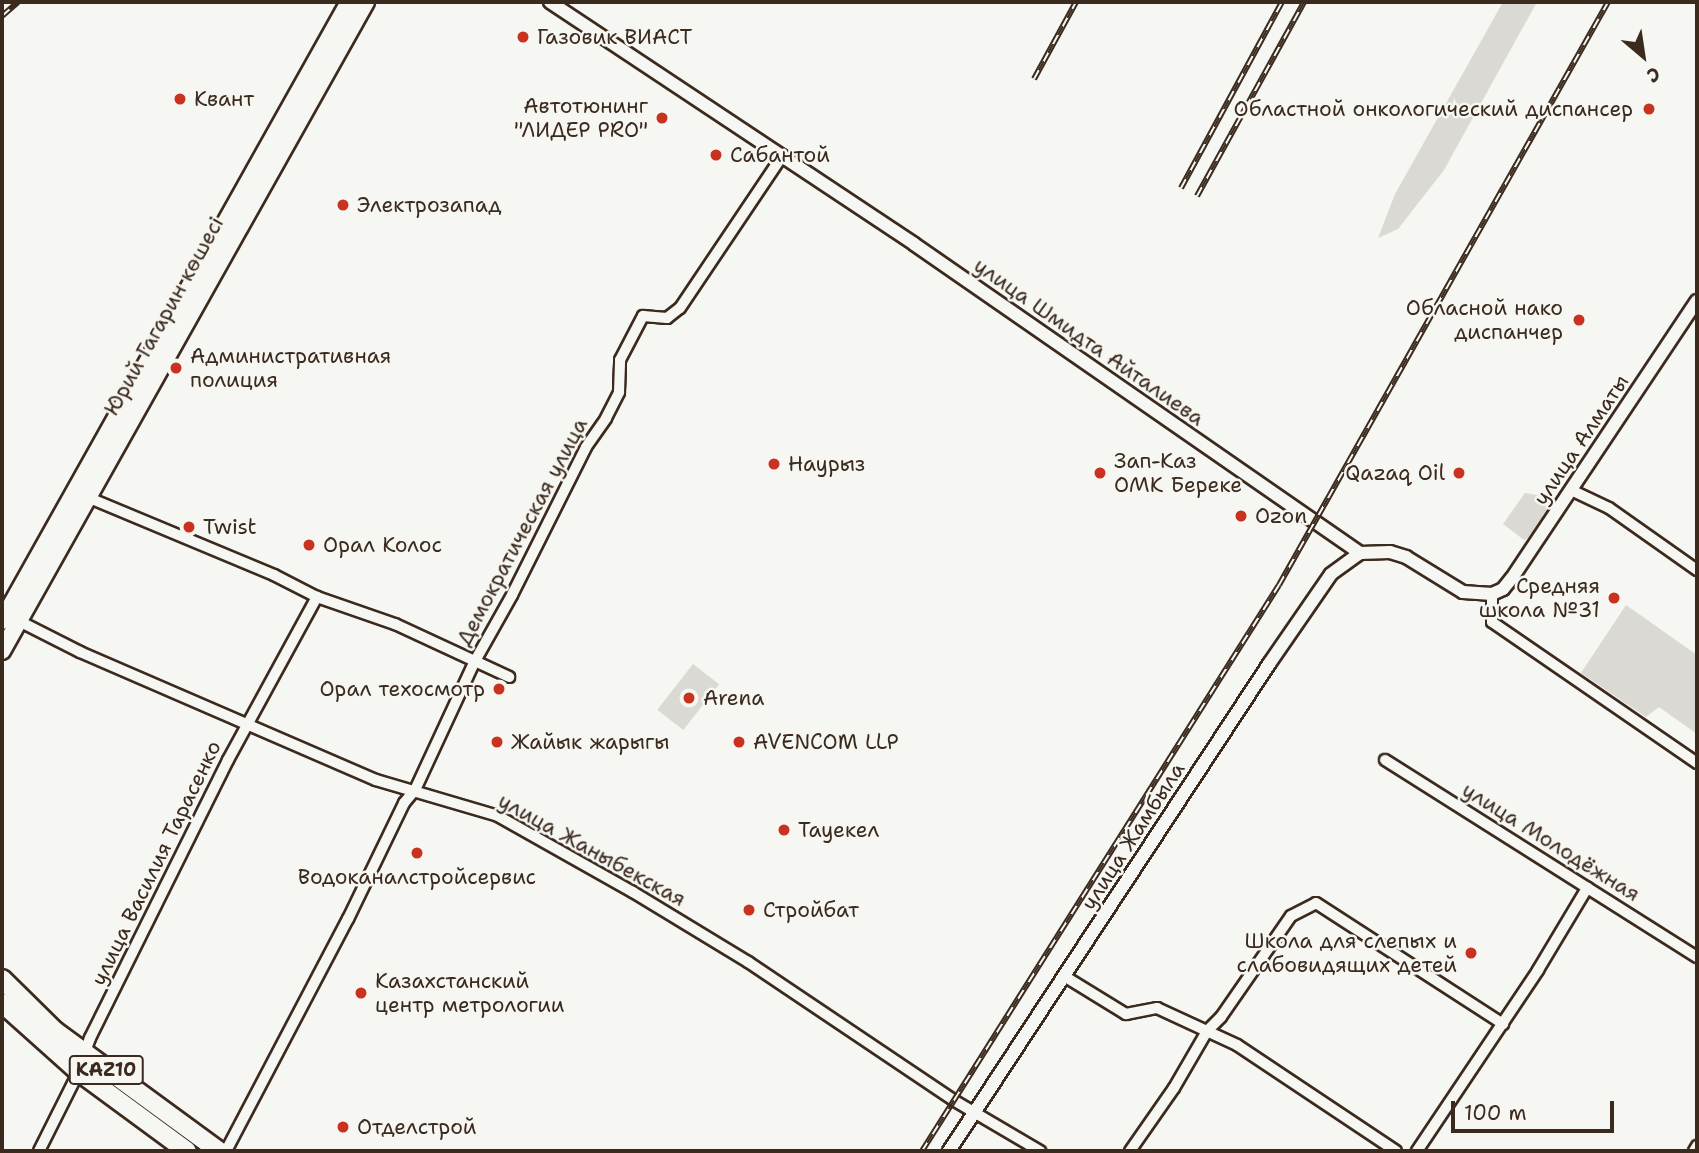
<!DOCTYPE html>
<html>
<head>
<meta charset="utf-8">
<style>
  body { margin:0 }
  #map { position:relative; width:1699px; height:1153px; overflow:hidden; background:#f6f6f2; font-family:"Shantell Sans",sans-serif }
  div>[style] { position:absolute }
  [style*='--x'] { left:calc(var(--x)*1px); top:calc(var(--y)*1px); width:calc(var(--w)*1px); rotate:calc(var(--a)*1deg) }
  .green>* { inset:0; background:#dad9d3; transform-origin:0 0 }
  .roads { filter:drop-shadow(2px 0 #3b2a1e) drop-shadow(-2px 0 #3b2a1e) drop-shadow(0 2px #3b2a1e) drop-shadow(0 -2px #3b2a1e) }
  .minor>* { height:10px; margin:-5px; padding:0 5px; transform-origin:5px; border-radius:5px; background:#f6f6f2 }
  .tertiary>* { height:12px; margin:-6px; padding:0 6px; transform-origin:6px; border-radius:6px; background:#f6f6f2 }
  .primary>* { height:16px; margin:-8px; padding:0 8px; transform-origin:8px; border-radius:8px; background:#f6f6f2 }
  .trunk>* { height:18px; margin:-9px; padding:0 9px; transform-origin:9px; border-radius:9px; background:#f6f6f2 }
  .rail>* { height:6px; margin-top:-3px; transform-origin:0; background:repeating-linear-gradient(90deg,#f6f6f2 0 10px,#3b2a1e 0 20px); box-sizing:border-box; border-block:2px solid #3b2a1e }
  .dots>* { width:19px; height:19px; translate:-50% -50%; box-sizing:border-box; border:4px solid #f6f6f2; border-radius:50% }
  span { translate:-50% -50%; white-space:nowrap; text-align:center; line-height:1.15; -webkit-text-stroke:5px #f6f6f2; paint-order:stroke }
  .shield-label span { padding:2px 5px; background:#f6f6f2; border:2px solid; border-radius:5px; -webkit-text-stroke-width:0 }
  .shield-label { font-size:19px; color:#3b2a1e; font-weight:700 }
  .poi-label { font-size:21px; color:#3b2a1e }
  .left { translate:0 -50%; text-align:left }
  .right { translate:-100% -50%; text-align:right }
  .street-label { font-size:21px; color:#3b2a1e }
  .frame { position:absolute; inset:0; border:4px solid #3b2a1e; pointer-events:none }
  .north { position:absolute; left:1608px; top:21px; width:70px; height:70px; -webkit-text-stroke:5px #f6f6f2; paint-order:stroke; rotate:151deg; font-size:19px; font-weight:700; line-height:28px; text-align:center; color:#3b2a1e }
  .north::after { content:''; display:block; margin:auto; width:24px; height:32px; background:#3b2a1e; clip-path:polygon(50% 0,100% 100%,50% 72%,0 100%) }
  .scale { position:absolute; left:1451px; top:1101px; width:163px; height:32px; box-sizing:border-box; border:4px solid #3b2a1e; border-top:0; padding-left:9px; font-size:21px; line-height:24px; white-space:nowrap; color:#3b2a1e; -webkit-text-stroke:5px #f6f6f2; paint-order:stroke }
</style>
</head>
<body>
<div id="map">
  <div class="green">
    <div style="clip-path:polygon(1503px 2px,1537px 2px,1444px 170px,1398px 229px,1378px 238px,1395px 194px)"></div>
    <div style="clip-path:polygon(1525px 493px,1543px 496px,1549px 507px,1528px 538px,1524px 540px,1503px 524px)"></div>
    <div style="clip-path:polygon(1626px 605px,1697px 655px,1697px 734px,1659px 707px,1646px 717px,1581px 673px)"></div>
    <div style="left:693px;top:664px;width:33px;height:58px;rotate:38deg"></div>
  </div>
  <div class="roads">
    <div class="minor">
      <div style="--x:1571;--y:490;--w:42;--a:25.3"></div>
      <div style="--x:1609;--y:508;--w:108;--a:35.2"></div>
      <div style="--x:87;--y:497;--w:203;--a:22.6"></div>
      <div style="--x:274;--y:575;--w:48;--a:27.1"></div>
      <div style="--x:317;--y:597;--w:83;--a:19.1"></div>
      <div style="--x:395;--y:624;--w:126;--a:24.9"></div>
      <div style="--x:1492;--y:594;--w:28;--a:90"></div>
      <div style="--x:1492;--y:622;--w:249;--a:34.5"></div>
      <div style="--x:15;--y:619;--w:73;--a:26.9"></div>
      <div style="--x:80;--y:652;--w:322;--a:23.4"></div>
      <div style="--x:376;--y:780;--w:127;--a:16.4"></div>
      <div style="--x:498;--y:816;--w:155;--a:29.4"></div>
      <div style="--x:633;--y:892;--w:135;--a:31.3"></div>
      <div style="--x:748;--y:962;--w:249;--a:33.9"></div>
      <div style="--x:955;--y:1101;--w:99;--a:30.5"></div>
      <div style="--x:1385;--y:760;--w:369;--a:32.3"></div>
      <div style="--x:1064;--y:976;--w:73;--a:31.5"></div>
      <div style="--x:1126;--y:1014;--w:32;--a:-11"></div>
      <div style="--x:1157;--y:1008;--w:88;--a:24.8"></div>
      <div style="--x:1237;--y:1045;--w:191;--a:33.7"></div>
      <div style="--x:39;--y:1151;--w:80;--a:-63.4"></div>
      <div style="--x:75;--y:1079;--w:44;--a:-69.9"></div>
      <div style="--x:90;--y:1038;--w:310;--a:-63.6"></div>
      <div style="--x:228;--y:760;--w:186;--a:-61.4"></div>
      <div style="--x:226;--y:1151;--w:262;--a:-62.3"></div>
      <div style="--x:348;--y:919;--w:129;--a:-64.2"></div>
      <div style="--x:404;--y:803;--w:17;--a:-50"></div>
      <div style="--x:415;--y:790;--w:142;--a:-65.1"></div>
      <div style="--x:475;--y:661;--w:76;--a:-60.7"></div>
      <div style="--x:512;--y:595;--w:165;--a:-63.4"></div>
      <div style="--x:586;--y:447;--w:35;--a:-55"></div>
      <div style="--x:606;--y:418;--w:29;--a:-63"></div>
      <div style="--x:619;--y:392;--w:32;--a:-88"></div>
      <div style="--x:620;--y:360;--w:50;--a:-62.4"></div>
      <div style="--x:643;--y:316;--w:24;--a:5"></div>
      <div style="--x:667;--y:318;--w:16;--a:-38"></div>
      <div style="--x:680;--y:308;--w:184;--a:-56.1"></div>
      <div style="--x:1130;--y:1151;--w:77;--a:-55.1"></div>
      <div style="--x:1174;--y:1088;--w:66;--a:-59.9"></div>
      <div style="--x:1207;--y:1031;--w:20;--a:-45"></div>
      <div style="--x:1221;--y:1017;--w:123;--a:-55.3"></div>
      <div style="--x:1291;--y:916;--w:28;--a:-27"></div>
      <div style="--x:1316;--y:903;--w:223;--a:32.9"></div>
      <div style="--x:1417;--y:1151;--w:218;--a:-56.2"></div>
      <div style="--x:1538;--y:970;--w:96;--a:-59.1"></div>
      <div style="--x:1694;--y:1151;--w:6;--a:-59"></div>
    </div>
    <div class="tertiary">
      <div style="--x:550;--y:2;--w:437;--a:33.6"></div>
      <div style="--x:914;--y:244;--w:543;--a:34.72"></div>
      <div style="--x:1360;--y:553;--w:30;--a:-2"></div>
      <div style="--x:1390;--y:552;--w:17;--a:17"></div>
      <div style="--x:1406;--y:557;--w:67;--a:31.6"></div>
      <div style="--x:1463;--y:592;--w:29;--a:4"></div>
      <div style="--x:1492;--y:594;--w:12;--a:-24"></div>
      <div style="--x:1503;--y:589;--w:14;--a:-51"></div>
      <div style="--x:1512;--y:578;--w:333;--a:-56.3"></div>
      <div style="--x:949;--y:1151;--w:583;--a:-56.69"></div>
      <div style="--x:1269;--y:664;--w:109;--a:-55.4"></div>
      <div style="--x:1331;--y:574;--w:36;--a:-36"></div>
    </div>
    <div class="primary">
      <div style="--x:2;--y:621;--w:710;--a:-60.73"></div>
      <div style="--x:2;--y:651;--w:744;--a:-60.71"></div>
    </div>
    <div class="trunk">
      <div style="--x:2;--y:979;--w:74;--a:44.5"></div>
      <div style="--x:55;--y:1031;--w:203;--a:36.2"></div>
      <div style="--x:2;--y:1003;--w:102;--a:41.8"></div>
      <div style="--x:78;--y:1071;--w:135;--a:36.3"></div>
    </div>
  </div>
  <div class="rail">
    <div style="--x:2;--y:16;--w:21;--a:-41"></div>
    <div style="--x:1034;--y:79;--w:88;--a:-61.4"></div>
    <div style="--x:1181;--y:188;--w:212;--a:-61.5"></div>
    <div style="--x:1197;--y:196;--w:222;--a:-61.1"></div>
    <div style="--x:922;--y:1151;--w:669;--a:-57.76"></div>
    <div style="--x:1279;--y:585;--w:669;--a:-60.56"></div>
  </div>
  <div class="dots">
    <div style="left:523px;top:37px;background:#c8321e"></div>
    <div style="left:180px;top:99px;background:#c8321e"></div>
    <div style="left:1649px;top:109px;background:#c8321e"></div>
    <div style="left:662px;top:118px;background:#c8321e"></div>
    <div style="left:716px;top:155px;background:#c8321e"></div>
    <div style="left:343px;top:205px;background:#c8321e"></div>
    <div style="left:1579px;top:320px;background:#c8321e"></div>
    <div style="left:176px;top:368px;background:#c8321e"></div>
    <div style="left:774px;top:464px;background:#c8321e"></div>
    <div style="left:1100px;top:473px;background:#c8321e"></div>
    <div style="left:1459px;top:473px;background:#c8321e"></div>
    <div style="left:1241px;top:516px;background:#c8321e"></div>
    <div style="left:189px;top:527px;background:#c8321e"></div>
    <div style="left:309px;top:545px;background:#c8321e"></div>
    <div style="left:1614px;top:598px;background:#c8321e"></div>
    <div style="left:499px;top:689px;background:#c8321e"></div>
    <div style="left:689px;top:698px;background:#c8321e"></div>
    <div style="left:497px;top:742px;background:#c8321e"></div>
    <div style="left:739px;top:742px;background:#c8321e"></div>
    <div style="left:784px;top:830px;background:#c8321e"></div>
    <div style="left:417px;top:853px;background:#c8321e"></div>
    <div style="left:749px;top:910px;background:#c8321e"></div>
    <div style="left:1471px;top:953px;background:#c8321e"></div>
    <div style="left:361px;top:993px;background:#c8321e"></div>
    <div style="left:343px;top:1127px;background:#c8321e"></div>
  </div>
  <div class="shield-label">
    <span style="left:106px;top:1070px">KAZ10</span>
  </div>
  <div class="poi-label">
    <span class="left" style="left:537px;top:37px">Газовик ВИАСТ</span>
    <span class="left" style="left:194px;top:99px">Квант</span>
    <span class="right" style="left:648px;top:118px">Автотюнинг<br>"ЛИДЕР PRO"</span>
    <span class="right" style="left:1633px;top:109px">Областной онкологический диспансер</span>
    <span class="left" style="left:730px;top:155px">Сабантой</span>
    <span class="left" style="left:357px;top:205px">Электрозапад</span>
    <span class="right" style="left:1563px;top:320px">Обласной нако<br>диспанчер</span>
    <span class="left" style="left:190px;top:368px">Административная<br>полиция</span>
    <span class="left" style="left:1114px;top:473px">Зап-Каз<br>ОМК Береке</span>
    <span class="left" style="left:788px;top:464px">Наурыз</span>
    <span class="right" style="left:1445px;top:473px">Qazaq Oil</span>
    <span class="left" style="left:1255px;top:516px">Ozon</span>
    <span class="left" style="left:203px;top:527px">Twist</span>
    <span class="left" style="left:323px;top:545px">Орал Колос</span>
    <span class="right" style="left:1600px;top:598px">Средняя<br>школа №31</span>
    <span class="right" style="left:485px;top:689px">Орал техосмотр</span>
    <span class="left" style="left:703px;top:698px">Arena</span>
    <span class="left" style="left:511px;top:742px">Жайык жарыгы</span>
    <span class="left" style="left:753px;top:742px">AVENCOM LLP</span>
    <span class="left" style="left:798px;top:830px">Тауекел</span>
    <span style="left:417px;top:877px">Водоканалстройсервис</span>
    <span class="left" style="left:763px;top:910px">Стройбат</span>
    <span class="right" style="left:1457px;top:953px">Школа для слепых и<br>слабовидящих детей</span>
    <span class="left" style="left:375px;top:993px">Казахстанский<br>центр метрологии</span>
    <span class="left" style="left:357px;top:1127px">Отделстрой</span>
  </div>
  <div class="street-label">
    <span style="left:164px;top:316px;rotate:-61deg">Юрий Гагарин көшесі</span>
    <span style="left:1089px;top:342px;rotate:35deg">улица Шмидта Айталиева</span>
    <span style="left:1581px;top:440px;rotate:-56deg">улица Алматы</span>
    <span style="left:522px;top:532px;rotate:-62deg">Демократическая улица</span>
    <span style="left:1133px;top:836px;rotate:-57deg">улица Жамбыла</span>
    <span style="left:1551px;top:842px;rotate:32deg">улица Молодёжная</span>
    <span style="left:592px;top:850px;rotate:29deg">улица Жаныбекская</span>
    <span style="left:156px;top:863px;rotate:-64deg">улица Василия Тарасенко</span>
  </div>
  <div class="frame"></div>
  <div class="north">С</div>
  <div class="scale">100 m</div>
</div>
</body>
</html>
